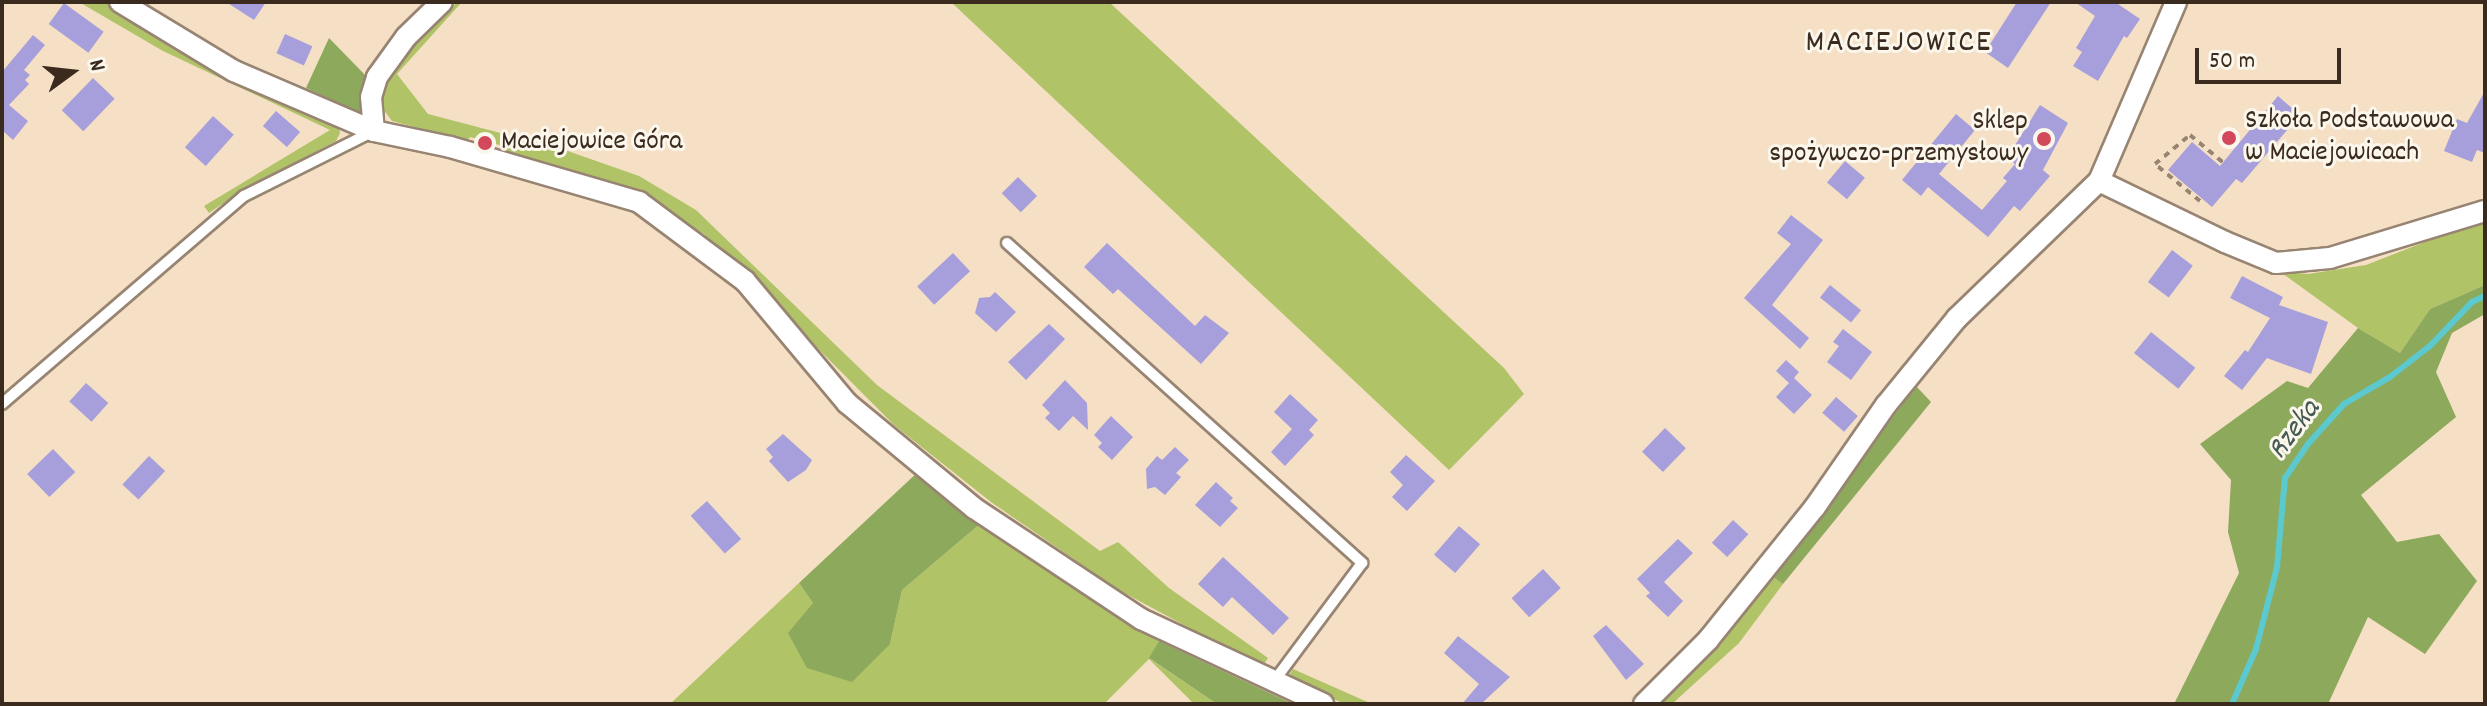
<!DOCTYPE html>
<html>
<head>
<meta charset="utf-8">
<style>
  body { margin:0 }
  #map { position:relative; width:2487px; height:706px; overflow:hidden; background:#f5dfc5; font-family:Dekko,sans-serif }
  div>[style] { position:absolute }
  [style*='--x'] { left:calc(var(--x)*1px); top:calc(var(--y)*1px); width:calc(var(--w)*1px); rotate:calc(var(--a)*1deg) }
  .green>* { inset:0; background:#b1c367 }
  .forest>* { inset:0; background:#8ca95c }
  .stream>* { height:6px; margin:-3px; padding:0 3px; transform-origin:3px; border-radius:3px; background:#5cc9cf }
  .building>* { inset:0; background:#a79fdb; transform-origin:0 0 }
  .path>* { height:4px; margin-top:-2px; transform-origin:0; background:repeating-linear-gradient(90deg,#988472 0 6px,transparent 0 12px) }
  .roads { filter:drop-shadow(2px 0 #988472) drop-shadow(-2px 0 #988472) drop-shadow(0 2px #988472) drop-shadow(0 -2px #988472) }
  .lane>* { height:10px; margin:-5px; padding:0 5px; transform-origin:5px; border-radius:5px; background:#fff }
  .street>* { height:20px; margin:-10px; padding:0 10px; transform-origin:10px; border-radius:10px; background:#fff }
  .dots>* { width:22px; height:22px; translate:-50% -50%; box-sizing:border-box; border:4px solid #fbf7ec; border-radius:50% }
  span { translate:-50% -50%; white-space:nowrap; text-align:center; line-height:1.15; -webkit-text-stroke:6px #fbf7ec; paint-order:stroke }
  .poi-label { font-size:28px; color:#3b2a1e }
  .left { translate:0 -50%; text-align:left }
  .right { translate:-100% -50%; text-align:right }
  .water-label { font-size:30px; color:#455a53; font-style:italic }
  .quarter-label { font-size:32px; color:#3b2a1e; letter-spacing:2px }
  .frame { position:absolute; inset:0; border:4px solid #3b2a1e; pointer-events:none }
  .north { position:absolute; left:32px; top:32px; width:80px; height:80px; -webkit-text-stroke:6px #fbf7ec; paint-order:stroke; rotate:75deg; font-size:22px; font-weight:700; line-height:32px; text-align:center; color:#3b2a1e }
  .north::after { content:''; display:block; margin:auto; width:28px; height:36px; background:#3b2a1e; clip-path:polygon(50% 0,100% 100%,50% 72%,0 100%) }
  .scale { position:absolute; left:2195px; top:48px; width:146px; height:36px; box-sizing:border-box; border:4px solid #3b2a1e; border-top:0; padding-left:10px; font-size:24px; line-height:28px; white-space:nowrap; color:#3b2a1e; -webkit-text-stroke:6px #fbf7ec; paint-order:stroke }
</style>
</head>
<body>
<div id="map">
  <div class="green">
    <div style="clip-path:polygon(79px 2px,104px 2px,338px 123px,340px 133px,336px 141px,244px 189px,209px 213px,204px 206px,330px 130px,163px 51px)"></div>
    <div style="clip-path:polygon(457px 2px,462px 2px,397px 74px,428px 114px,562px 149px,639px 176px,696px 210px,877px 385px,1100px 551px,1118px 542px,1169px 588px,1268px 658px,1262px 667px,1117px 589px,991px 502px,894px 425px,704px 234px,650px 202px,501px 152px,503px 146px,470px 137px,467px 141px,392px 121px,380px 105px,388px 74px)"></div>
    <div style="clip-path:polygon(951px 2px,1109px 2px,1504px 368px,1524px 394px,1449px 470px)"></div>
    <div style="clip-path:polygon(2485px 223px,2485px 285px,2430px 309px,2400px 353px,2358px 328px,2279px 271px,2308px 274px,2366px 265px,2471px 224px)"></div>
    <div style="clip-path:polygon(981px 523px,1159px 641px,1150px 659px,1217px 704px,1194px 704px,1149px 659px,1104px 704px,670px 704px,799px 583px,813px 603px,890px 644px,902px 590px)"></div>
    <div style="clip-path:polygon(1773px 577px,1783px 584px,1739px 643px,1672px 704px,1662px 704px)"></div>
    <div style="clip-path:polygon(1293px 669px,1372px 704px,1345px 704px,1287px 679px)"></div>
  </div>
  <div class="forest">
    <div style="clip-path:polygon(329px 38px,367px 77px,362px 114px,306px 88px)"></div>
    <div style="clip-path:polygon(2485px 285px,2485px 314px,2452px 333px,2436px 372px,2456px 417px,2361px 495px,2397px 542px,2439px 534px,2477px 581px,2425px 654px,2368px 617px,2328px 704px,2174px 704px,2239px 573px,2228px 532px,2231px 480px,2200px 444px,2287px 381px,2308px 388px,2358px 328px,2400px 353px,2430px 309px)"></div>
    <div style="clip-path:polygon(1916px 386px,1931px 402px,1783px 584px,1773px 577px)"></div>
    <div style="clip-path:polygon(919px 471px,981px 523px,902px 590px,890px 644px,852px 682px,807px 668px,788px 633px,813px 603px,799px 583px)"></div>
    <div style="clip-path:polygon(1159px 641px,1293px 704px,1217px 704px,1149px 658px)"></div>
  </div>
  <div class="stream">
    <div style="--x:2232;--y:704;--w:60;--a:-66.4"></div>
    <div style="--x:2256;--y:649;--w:85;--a:-75.6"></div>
    <div style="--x:2277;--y:567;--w:89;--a:-84.9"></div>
    <div style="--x:2285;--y:478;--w:41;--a:-55.9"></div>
    <div style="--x:2308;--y:444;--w:54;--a:-48"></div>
    <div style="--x:2344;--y:404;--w:53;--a:-30.4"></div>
    <div style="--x:2390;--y:377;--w:51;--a:-37.8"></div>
    <div style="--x:2430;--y:346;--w:61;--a:-46.3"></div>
    <div style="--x:2472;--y:302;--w:14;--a:-25"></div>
  </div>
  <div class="building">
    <div style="clip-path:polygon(226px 2px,266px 2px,254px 20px)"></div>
    <div style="clip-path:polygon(2017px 2px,2051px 2px,2008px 68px,1985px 52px)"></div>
    <div style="clip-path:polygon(2075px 2px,2115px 2px,2140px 19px,2127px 38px,2124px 36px,2098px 81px,2073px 66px,2082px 52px,2076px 48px,2095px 16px)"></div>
    <div style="left:64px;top:3px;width:49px;height:26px;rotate:36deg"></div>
    <div style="left:285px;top:34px;width:30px;height:21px;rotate:24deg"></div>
    <div style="clip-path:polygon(33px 35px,45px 45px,24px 70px,30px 75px,25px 80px,29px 84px,9px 105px,28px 121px,13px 140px,2px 130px,2px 72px)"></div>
    <div style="left:93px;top:78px;width:30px;height:45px;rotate:44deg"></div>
    <div style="clip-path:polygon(2485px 91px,2485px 153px,2477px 150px,2472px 162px,2444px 151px,2457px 119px,2467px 123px)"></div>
    <div style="clip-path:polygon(2278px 96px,2300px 115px,2242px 183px,2236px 179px,2212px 207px,2168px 170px,2192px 142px,2220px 166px)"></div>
    <div style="clip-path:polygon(2040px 105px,2068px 123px,2043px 170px,2050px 176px,2020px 211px,2014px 206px,1988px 237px,1928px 187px,1921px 196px,1902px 180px,1956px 114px,1975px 130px,1939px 174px,1982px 210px,2007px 181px,2003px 178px,2015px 164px,2007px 158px)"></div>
    <div style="left:276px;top:111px;width:32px;height:20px;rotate:41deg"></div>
    <div style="left:213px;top:116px;width:28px;height:42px;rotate:42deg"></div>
    <div style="left:1845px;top:161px;width:26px;height:28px;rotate:40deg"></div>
    <div style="left:1018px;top:177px;width:27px;height:23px;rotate:45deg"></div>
    <div style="clip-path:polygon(1791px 215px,1823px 240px,1772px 305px,1809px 338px,1800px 349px,1744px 298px,1791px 244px,1777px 233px)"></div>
    <div style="clip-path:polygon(1107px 243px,1195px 326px,1205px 315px,1229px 333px,1201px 364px,1118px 289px,1113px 294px,1084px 267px)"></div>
    <div style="left:2172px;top:250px;width:26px;height:40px;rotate:37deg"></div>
    <div style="left:953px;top:253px;width:25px;height:49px;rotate:47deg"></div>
    <div style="clip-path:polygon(2242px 276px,2283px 297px,2279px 305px,2328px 322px,2311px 374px,2267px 358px,2242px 390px,2224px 376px,2245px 350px,2248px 352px,2270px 318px,2230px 298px)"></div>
    <div style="left:1830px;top:285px;width:40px;height:16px;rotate:39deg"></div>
    <div style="clip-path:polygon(995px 292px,1016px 312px,996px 332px,975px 313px,979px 298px,990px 297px)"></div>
    <div style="clip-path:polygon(1049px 324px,1065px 339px,1026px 380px,1008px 362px)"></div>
    <div style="clip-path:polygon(1843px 329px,1872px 352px,1851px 380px,1827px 362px,1839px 346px,1833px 342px)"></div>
    <div style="left:2151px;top:332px;width:57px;height:27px;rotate:39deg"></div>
    <div style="clip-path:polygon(1786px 360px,1799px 372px,1794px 378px,1812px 395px,1794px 414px,1776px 397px,1789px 383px,1776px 371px)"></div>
    <div style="clip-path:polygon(1065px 380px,1087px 403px,1088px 430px,1073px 416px,1059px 431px,1045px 418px,1050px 413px,1042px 405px)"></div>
    <div style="left:86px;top:383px;width:30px;height:25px;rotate:42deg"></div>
    <div style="clip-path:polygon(1290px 394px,1318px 420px,1309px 430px,1314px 435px,1285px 466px,1271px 452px,1292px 429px,1274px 412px)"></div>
    <div style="left:1836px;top:397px;width:29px;height:21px;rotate:41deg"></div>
    <div style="clip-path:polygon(1111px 416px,1133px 437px,1112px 460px,1098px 447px,1102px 443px,1094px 435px)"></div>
    <div style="left:1665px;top:428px;width:29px;height:33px;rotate:44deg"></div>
    <div style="clip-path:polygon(783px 434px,812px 460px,806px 470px,788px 482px,769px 461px,773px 457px,766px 449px)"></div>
    <div style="clip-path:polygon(1175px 447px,1189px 460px,1176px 473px,1181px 477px,1165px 495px,1155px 487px,1147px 489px,1146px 469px,1157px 456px,1162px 460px)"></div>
    <div style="left:53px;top:449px;width:32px;height:36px;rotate:46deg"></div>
    <div style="clip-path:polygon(1406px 455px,1435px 481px,1407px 511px,1392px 497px,1403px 485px,1390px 472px)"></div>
    <div style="left:149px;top:456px;width:22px;height:39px;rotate:43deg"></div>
    <div style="clip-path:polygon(1216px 482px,1233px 498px,1230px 501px,1238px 508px,1220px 527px,1195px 505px)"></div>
    <div style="left:707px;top:501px;width:51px;height:22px;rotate:48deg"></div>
    <div style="left:1733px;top:520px;width:21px;height:31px;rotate:43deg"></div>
    <div style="left:1459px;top:526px;width:28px;height:38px;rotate:41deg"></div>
    <div style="clip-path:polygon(1678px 539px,1693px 553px,1664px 582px,1683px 601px,1668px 617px,1646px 596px,1650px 593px,1637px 579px)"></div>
    <div style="clip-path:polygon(1223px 557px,1289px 618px,1273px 635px,1232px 597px,1223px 607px,1198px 584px)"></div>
    <div style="left:1543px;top:569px;width:26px;height:43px;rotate:47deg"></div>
    <div style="clip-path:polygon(1606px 625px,1644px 664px,1626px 680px,1593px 636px)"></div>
    <div style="clip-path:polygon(1458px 636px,1510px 677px,1481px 704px,1462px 704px,1479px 684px,1444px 653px)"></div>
  </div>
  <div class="path">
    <div style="--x:2200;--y:201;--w:58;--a:-140.6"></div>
    <div style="--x:2155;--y:164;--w:45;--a:-39.6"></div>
    <div style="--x:2190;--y:135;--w:45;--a:39.6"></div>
  </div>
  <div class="roads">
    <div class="lane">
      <div style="--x:1007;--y:243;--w:478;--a:42"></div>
      <div style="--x:1362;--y:563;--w:147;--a:126.7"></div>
      <div style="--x:2;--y:404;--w:319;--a:-40.7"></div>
      <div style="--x:244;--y:196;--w:143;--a:-26.6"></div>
    </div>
    <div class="street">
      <div style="--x:120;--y:2;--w:133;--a:31.2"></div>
      <div style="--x:234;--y:71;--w:152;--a:23.2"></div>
      <div style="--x:374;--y:131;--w:78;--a:11.9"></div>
      <div style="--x:450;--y:147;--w:197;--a:16.2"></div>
      <div style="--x:639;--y:202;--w:132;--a:36.7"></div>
      <div style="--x:745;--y:281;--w:159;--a:50.1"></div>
      <div style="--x:847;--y:403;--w:165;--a:39.6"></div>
      <div style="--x:974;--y:508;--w:201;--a:33.6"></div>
      <div style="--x:1141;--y:619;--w:201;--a:25"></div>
      <div style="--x:374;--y:131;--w:34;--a:-95"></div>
      <div style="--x:371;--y:97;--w:21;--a:-73"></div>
      <div style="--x:377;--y:77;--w:49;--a:-54.1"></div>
      <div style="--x:406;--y:37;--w:50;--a:-44.2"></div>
      <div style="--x:2099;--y:181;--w:140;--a:25.8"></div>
      <div style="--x:2225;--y:242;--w:55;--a:22.4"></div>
      <div style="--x:2276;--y:263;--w:54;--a:-5.3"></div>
      <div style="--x:2330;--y:258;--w:162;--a:-16.9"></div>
      <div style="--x:1644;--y:704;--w:91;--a:-45"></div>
      <div style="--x:1708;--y:640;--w:171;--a:-51.2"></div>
      <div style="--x:1815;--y:507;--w:124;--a:-55.2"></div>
      <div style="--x:1886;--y:405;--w:112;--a:-50.8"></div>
      <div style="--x:1957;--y:318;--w:197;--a:-44"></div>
      <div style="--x:2099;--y:181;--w:195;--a:-66.7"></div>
    </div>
  </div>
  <div class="dots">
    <div style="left:2229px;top:138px;background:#d1495b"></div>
    <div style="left:2044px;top:139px;background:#d1495b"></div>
    <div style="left:485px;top:143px;background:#d1495b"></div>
  </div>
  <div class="poi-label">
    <span class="left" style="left:2245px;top:138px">Szkoła Podstawowa<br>w Maciejowicach</span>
    <span class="right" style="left:2028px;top:139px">Sklep<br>spożywczo-przemysłowy</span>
    <span class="left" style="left:501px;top:143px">Maciejowice Góra</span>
  </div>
  <div class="water-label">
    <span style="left:2296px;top:431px;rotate:-53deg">Rzeka</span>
  </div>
  <div class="quarter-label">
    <span style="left:1899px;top:44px">MACIEJOWICE</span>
  </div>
  <div class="frame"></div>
  <div class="north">N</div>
  <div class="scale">50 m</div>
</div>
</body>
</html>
